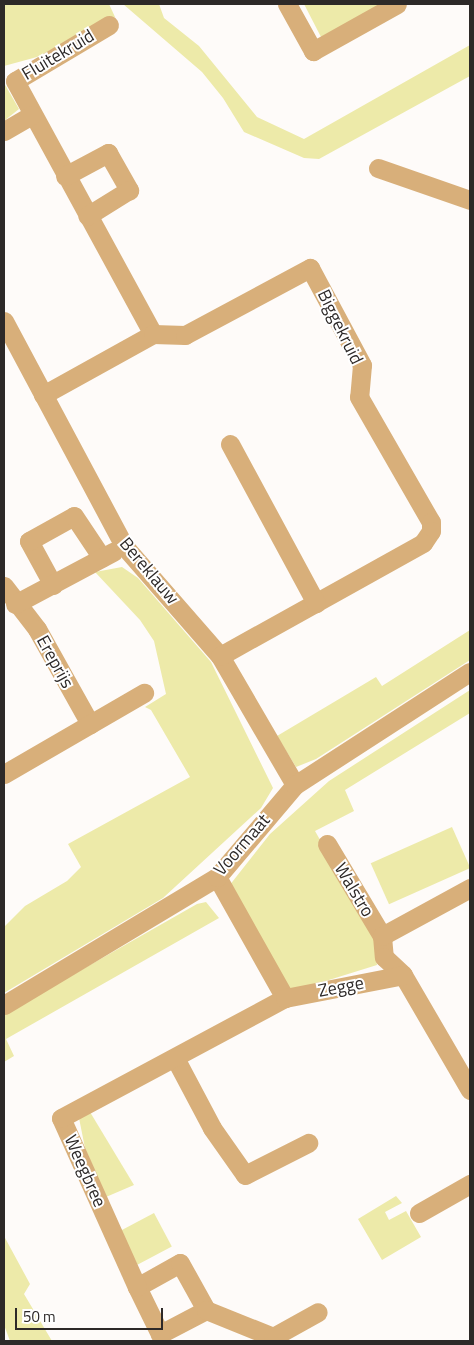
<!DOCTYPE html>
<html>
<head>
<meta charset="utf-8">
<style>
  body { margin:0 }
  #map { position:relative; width:474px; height:1345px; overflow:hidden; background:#fefbf9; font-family:"Titillium Web",sans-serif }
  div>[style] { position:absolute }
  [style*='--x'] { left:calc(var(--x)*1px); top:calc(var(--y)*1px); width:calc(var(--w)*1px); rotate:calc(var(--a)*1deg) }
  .green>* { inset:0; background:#edeaa9; transform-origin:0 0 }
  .minor>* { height:19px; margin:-9.5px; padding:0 9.5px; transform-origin:9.5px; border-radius:9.5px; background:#d8af7a }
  span { translate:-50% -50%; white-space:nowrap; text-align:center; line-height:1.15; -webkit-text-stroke:4px #fff; paint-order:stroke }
  .street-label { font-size:18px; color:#2d2928 }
  .frame { position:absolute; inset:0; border:5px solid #2d2928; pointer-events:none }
  .scale { position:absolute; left:15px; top:1308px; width:148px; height:22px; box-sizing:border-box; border:2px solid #2d2928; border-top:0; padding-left:6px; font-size:15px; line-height:18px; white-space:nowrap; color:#2d2928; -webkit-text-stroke:4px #fff; paint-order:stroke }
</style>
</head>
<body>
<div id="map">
  <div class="green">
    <div style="clip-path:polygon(4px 4px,109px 4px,115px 17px,37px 57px,4px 66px)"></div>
    <div style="clip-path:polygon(123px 4px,159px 4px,164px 18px,199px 46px,257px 117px,304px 139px,470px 45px,470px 76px,319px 159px,304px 158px,244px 132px,223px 98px,202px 72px)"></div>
    <div style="clip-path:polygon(304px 4px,382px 4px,321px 37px)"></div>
    <div style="clip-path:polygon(4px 83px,19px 109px,4px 121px)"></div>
    <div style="clip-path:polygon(122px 567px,138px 578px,211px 662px,273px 788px,261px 808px,163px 898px,4px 993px,4px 927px,25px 906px,67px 881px,81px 867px,68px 844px,190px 777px,151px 710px,145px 707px,166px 694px,154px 641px,140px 620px,95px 572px)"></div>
    <div style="clip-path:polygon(470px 630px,470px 660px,316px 759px,296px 767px,277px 736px,376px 677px,382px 686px)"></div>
    <div style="clip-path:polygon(470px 690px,470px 713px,345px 790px,354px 811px,315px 831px,374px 934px,377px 965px,284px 994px,229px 886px,270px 834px,329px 781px)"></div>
    <div style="left:452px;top:827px;width:45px;height:89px;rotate:66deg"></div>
    <div style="clip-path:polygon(206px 902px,219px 918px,6px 1039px,14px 1056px,4px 1062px,4px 1014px,197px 904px)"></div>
    <div style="clip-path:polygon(90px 1112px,134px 1185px,106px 1197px,85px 1148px,79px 1118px)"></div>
    <div style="clip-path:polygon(396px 1196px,402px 1203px,385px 1212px,389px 1220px,406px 1211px,421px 1237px,382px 1260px,358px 1219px)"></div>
    <div style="left:154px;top:1213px;width:38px;height:39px;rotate:62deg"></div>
    <div style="clip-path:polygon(4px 1236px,30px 1284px,24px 1294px,52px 1341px,10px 1341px,4px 1325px)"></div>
  </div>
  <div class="minor">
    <div style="--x:287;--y:4;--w:54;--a:61"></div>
    <div style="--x:313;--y:51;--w:96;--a:-29.2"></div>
    <div style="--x:109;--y:25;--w:109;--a:149.2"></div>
    <div style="--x:15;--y:81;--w:288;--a:61.4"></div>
    <div style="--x:4;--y:131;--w:32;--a:-30"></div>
    <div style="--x:378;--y:168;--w:97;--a:19.2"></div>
    <div style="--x:65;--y:176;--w:49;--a:-28.1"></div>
    <div style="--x:108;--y:153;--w:43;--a:60.4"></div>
    <div style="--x:129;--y:190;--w:49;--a:148.2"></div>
    <div style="--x:4;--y:321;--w:255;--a:61.9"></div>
    <div style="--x:124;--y:546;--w:146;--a:48.9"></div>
    <div style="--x:220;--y:656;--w:149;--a:59.8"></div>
    <div style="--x:43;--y:395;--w:126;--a:-29"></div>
    <div style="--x:153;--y:334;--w:32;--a:2"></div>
    <div style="--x:185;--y:335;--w:142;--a:-28.2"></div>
    <div style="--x:310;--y:268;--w:110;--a:61.8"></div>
    <div style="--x:362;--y:365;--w:32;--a:95"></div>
    <div style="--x:359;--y:397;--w:144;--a:60.1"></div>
    <div style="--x:431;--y:522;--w:9;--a:90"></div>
    <div style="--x:431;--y:531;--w:14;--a:124"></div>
    <div style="--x:423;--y:543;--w:232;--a:150.9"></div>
    <div style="--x:230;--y:444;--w:181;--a:61.6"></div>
    <div style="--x:53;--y:585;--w:50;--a:-118.6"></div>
    <div style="--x:29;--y:541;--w:51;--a:-29.1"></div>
    <div style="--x:74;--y:516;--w:50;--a:56.3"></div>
    <div style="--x:4;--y:586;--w:54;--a:52.5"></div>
    <div style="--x:37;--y:629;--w:109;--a:60.8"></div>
    <div style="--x:15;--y:604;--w:111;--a:-28"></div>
    <div style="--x:4;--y:774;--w:162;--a:-30.1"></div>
    <div style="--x:327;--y:844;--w:107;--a:59.1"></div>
    <div style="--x:382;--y:936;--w:21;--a:85"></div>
    <div style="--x:384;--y:957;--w:26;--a:43"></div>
    <div style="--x:403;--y:975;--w:133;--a:59.8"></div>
    <div style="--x:217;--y:877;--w:139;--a:60.7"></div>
    <div style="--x:382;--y:936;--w:100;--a:-28.6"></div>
    <div style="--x:4;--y:1005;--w:249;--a:-31"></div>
    <div style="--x:217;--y:877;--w:121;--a:-49.7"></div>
    <div style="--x:295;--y:785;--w:208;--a:-32.9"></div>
    <div style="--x:175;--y:1058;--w:79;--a:62.1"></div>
    <div style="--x:212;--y:1128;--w:57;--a:54.9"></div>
    <div style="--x:245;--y:1175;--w:71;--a:-26.9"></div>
    <div style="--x:419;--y:1213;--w:59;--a:-29.6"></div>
    <div style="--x:137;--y:1287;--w:49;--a:-29.2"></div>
    <div style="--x:180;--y:1263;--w:54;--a:61"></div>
    <div style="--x:206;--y:1310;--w:52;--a:152.4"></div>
    <div style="--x:160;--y:1334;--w:52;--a:-116.1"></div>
    <div style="--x:137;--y:1287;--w:185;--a:-114.2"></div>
    <div style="--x:61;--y:1118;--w:254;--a:-28.2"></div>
    <div style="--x:285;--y:998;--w:120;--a:-11"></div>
    <div style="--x:206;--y:1310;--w:72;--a:21.9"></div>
    <div style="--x:273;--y:1337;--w:51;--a:-29.1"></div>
  </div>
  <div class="street-label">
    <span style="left:58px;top:55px;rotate:-31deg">Fluitekruid</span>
    <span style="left:340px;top:327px;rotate:64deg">Biggekruid</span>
    <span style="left:149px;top:571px;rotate:50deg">Bereklauw</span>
    <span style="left:55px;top:662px;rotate:61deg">Ereprijs</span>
    <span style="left:242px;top:845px;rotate:-49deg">Voormaat</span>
    <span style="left:354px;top:890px;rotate:59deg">Walstro</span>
    <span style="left:341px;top:987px;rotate:-11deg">Zegge</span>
    <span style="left:85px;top:1171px;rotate:66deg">Weegbree</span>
  </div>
  <div class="frame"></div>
  <div class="scale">50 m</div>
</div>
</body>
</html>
